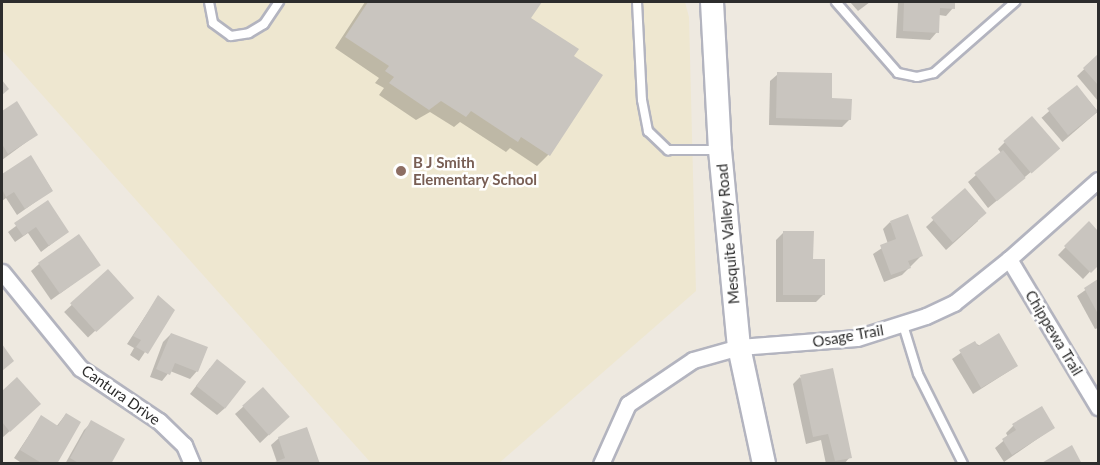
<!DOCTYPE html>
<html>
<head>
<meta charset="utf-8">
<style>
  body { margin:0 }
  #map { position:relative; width:1100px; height:465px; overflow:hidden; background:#eee9e0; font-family:Lato,sans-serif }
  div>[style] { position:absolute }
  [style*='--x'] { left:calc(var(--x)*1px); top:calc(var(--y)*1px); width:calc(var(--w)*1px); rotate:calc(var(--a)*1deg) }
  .education>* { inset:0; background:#eee7d0 }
  .shadow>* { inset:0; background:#0003; transform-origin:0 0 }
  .building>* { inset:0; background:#c9c5bf; transform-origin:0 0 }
  .roads { filter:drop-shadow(2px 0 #b3b4bf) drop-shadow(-2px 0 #b3b4bf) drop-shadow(0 2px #b3b4bf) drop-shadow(0 -2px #b3b4bf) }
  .lane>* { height:8px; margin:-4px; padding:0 4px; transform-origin:4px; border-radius:4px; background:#fff }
  .street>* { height:15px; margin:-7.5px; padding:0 7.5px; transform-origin:7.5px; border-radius:7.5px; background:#fff }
  .secondary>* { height:22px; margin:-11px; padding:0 11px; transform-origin:11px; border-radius:11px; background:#fff }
  .dots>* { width:16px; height:16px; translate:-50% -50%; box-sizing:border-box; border:3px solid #fff; border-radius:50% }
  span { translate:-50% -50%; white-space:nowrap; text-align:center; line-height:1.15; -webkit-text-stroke:5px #fff; paint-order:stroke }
  .education-label { font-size:15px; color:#785e54; font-weight:700 }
  .left { translate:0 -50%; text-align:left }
  .street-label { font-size:15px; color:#2d2d2d }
  .frame { position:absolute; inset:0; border:3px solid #2d2d2d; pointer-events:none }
</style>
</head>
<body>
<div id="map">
  <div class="education">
    <div style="clip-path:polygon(2px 2px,685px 2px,689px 17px,696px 291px,499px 463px,371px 463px,2px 50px)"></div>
  </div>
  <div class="shadow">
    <div style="clip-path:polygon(365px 2px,540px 2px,529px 18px,572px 56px,548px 155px,537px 166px,510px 148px,506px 152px,460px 122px,454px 127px,430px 112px,416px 120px,379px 95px,384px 88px,375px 83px,379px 78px,335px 48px)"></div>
    <div style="clip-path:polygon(850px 2px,870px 2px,858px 11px)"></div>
    <div style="clip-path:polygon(898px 2px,954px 2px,953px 8px,946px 16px,939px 15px,937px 32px,930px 40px,896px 38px)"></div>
    <div style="clip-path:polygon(1098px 56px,1098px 101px,1077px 76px)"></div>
    <div style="clip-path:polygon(778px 74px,830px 100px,850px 119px,842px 127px,769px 125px,770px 81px)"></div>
    <div style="left:1077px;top:87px;width:32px;height:47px;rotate:49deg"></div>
    <div style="clip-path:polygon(17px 103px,36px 135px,2px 160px,2px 113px)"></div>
    <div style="clip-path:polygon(1005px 142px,1051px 155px,988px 208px,968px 182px,1001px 153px,998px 149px)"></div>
    <div style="clip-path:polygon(31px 157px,52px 190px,17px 215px,6px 198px,2px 201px,2px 176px)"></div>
    <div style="clip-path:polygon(965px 190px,978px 221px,946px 250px,926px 227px)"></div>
    <div style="clip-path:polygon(48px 202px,67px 232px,41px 252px,28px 233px,15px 242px,8px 232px)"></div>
    <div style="clip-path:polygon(890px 222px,922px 255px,902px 275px,884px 282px,873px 254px,888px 244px,883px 229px)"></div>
    <div style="clip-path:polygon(1089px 223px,1098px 233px,1098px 263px,1083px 279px,1058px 255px)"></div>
    <div style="clip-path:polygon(784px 232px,823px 295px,816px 302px,776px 302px,776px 240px)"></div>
    <div style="clip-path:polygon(39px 264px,99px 265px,51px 300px,31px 271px)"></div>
    <div style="left:108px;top:271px;width:35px;height:60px;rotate:47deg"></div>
    <div style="clip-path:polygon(1098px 281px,1098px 328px,1095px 329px,1077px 296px)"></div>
    <div style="clip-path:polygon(158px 297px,173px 310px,139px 361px,130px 355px,134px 348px,127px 344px)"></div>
    <div style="clip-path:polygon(171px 334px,197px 371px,190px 379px,170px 371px,162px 381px,150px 377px,163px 342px)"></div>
    <div style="clip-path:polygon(975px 343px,1017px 366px,973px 394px,952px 359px)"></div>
    <div style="clip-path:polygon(210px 368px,225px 408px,217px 415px,190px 394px)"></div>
    <div style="clip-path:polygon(800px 377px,850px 457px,844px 464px,826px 464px,821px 440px,806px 444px,793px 384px)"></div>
    <div style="clip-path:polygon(17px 379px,32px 411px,2px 438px,2px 393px)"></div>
    <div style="clip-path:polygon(263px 389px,280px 424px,260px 443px,235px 414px)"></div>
    <div style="clip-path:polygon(66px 414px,55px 464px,23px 464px,14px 458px,41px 417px,56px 427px)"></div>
    <div style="clip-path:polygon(92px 422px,110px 464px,65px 464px,84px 430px)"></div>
    <div style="clip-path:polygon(1013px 426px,1053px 428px,1004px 462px,995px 448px,1008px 437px,1006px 433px)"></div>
    <div style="clip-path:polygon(279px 438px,318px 464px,277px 462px,271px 445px)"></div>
  </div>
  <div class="building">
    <div style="clip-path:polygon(368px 2px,542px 2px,531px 18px,579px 49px,574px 56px,603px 75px,550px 156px,521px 137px,518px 142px,471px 111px,466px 117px,441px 101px,429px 110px,389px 83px,394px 77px,385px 71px,389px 66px,345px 37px)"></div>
    <div style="clip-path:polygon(904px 2px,955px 2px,955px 9px,940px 8px,939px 33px,903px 31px)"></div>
    <div style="clip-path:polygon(1098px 54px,1098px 85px,1083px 68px)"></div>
    <div style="clip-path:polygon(777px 72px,832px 73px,832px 98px,852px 99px,851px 120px,776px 118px)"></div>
    <div style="clip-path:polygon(2px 80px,9px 89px,2px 95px)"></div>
    <div style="left:1077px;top:85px;width:34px;height:38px;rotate:52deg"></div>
    <div style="clip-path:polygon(17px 101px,38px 135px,8px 154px,2px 144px,2px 111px)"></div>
    <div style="left:1032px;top:116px;width:43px;height:38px;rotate:49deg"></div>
    <div style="left:1003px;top:150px;width:36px;height:37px;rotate:51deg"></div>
    <div style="clip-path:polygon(31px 155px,53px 191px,25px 209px,14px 192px,6px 197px,2px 189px,2px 174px)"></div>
    <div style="left:965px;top:188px;width:33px;height:45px;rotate:49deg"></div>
    <div style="clip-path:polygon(48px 200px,69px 232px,49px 246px,36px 227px,23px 236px,14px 223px)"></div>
    <div style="clip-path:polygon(908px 214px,923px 256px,908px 261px,911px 268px,891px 275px,880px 245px,896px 239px,890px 221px)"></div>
    <div style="clip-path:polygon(1089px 221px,1098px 231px,1098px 266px,1091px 273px,1064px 246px)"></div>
    <div style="clip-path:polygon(783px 231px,814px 231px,813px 259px,825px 259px,825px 295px,783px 295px)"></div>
    <div style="left:79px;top:234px;width:38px;height:50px;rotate:55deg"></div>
    <div style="left:108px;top:269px;width:39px;height:51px;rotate:48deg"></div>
    <div style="clip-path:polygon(1098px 279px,1098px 314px,1084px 288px)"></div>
    <div style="clip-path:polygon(158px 295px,175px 310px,148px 354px,136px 347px,141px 340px,133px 336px)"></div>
    <div style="clip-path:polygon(171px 333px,208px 347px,198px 372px,175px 363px,170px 375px,156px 369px)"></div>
    <div style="clip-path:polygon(999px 333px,1018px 366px,981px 388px,959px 350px,975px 341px,978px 346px)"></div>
    <div style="clip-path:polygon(2px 344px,14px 361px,2px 371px)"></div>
    <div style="left:217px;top:359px;width:37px;height:34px;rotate:38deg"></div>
    <div style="clip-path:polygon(833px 368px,852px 458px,835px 461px,828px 434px,813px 437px,800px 375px)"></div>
    <div style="clip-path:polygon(17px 377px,41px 404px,10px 432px,2px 422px,2px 391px)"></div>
    <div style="left:263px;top:387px;width:40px;height:28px;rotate:48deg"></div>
    <div style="clip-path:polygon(1042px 406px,1055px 428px,1012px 455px,1002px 439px,1016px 430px,1012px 424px)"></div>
    <div style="clip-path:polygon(66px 413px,81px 422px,57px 464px,43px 464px,20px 450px,41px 415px,58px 426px)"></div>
    <div style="clip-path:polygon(91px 420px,125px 439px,111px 464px,80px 464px,70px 458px)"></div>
    <div style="clip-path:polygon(307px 427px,320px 464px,270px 464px,285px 458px,278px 437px)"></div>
    <div style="clip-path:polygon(1072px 445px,1082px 464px,1040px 464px)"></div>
  </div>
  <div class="roads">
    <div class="lane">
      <div style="--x:209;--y:2;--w:21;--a:79"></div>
      <div style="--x:213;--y:23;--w:22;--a:36"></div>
      <div style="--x:231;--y:36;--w:18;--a:-9"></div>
      <div style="--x:249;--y:33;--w:17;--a:-31"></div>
      <div style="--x:264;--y:24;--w:27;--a:-56"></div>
      <div style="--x:637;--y:2;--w:98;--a:87.1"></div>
      <div style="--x:642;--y:100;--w:32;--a:79"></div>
      <div style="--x:648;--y:131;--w:28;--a:44"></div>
      <div style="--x:668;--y:150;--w:50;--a:0"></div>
      <div style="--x:836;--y:2;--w:94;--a:48.9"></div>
      <div style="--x:898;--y:73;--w:19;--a:12"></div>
      <div style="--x:917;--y:77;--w:17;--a:-13"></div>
      <div style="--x:934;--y:73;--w:108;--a:-41.2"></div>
      <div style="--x:903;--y:325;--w:51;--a:73"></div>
      <div style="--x:918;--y:374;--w:101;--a:63.4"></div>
    </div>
    <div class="street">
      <div style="--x:1009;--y:259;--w:173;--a:59"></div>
      <div style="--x:2;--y:272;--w:124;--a:50.9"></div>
      <div style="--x:80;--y:368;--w:95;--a:33.9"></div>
      <div style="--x:159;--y:421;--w:35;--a:44"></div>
      <div style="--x:184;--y:445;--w:21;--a:67"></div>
      <div style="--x:601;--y:464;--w:66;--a:-65.8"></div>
      <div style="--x:628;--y:404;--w:78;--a:-34.1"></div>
      <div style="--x:693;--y:360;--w:48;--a:-15.8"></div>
      <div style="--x:739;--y:347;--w:118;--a:-4.4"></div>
      <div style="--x:857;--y:338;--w:72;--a:-17.7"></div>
      <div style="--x:926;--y:316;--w:31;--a:-25"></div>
      <div style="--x:954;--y:303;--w:70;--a:-38.7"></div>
      <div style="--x:1009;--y:259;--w:119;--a:-41.6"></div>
    </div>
    <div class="secondary">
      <div style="--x:712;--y:2;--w:148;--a:86.9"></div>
      <div style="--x:720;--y:150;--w:198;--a:84.5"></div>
      <div style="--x:739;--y:347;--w:120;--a:77.9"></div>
    </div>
  </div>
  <div class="dots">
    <div style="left:401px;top:171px;background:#8d6e63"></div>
  </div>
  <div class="education-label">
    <span class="left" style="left:413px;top:171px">B J Smith<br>Elementary School</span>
  </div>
  <div class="street-label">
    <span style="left:728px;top:234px;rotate:-95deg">Mesquite Valley Road</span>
    <span style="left:1054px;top:333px;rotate:59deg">Chippewa Trail</span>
    <span style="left:848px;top:336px;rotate:-10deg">Osage Trail</span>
    <span style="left:121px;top:395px;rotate:35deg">Cantura Drive</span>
  </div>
  <div class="frame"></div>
</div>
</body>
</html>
